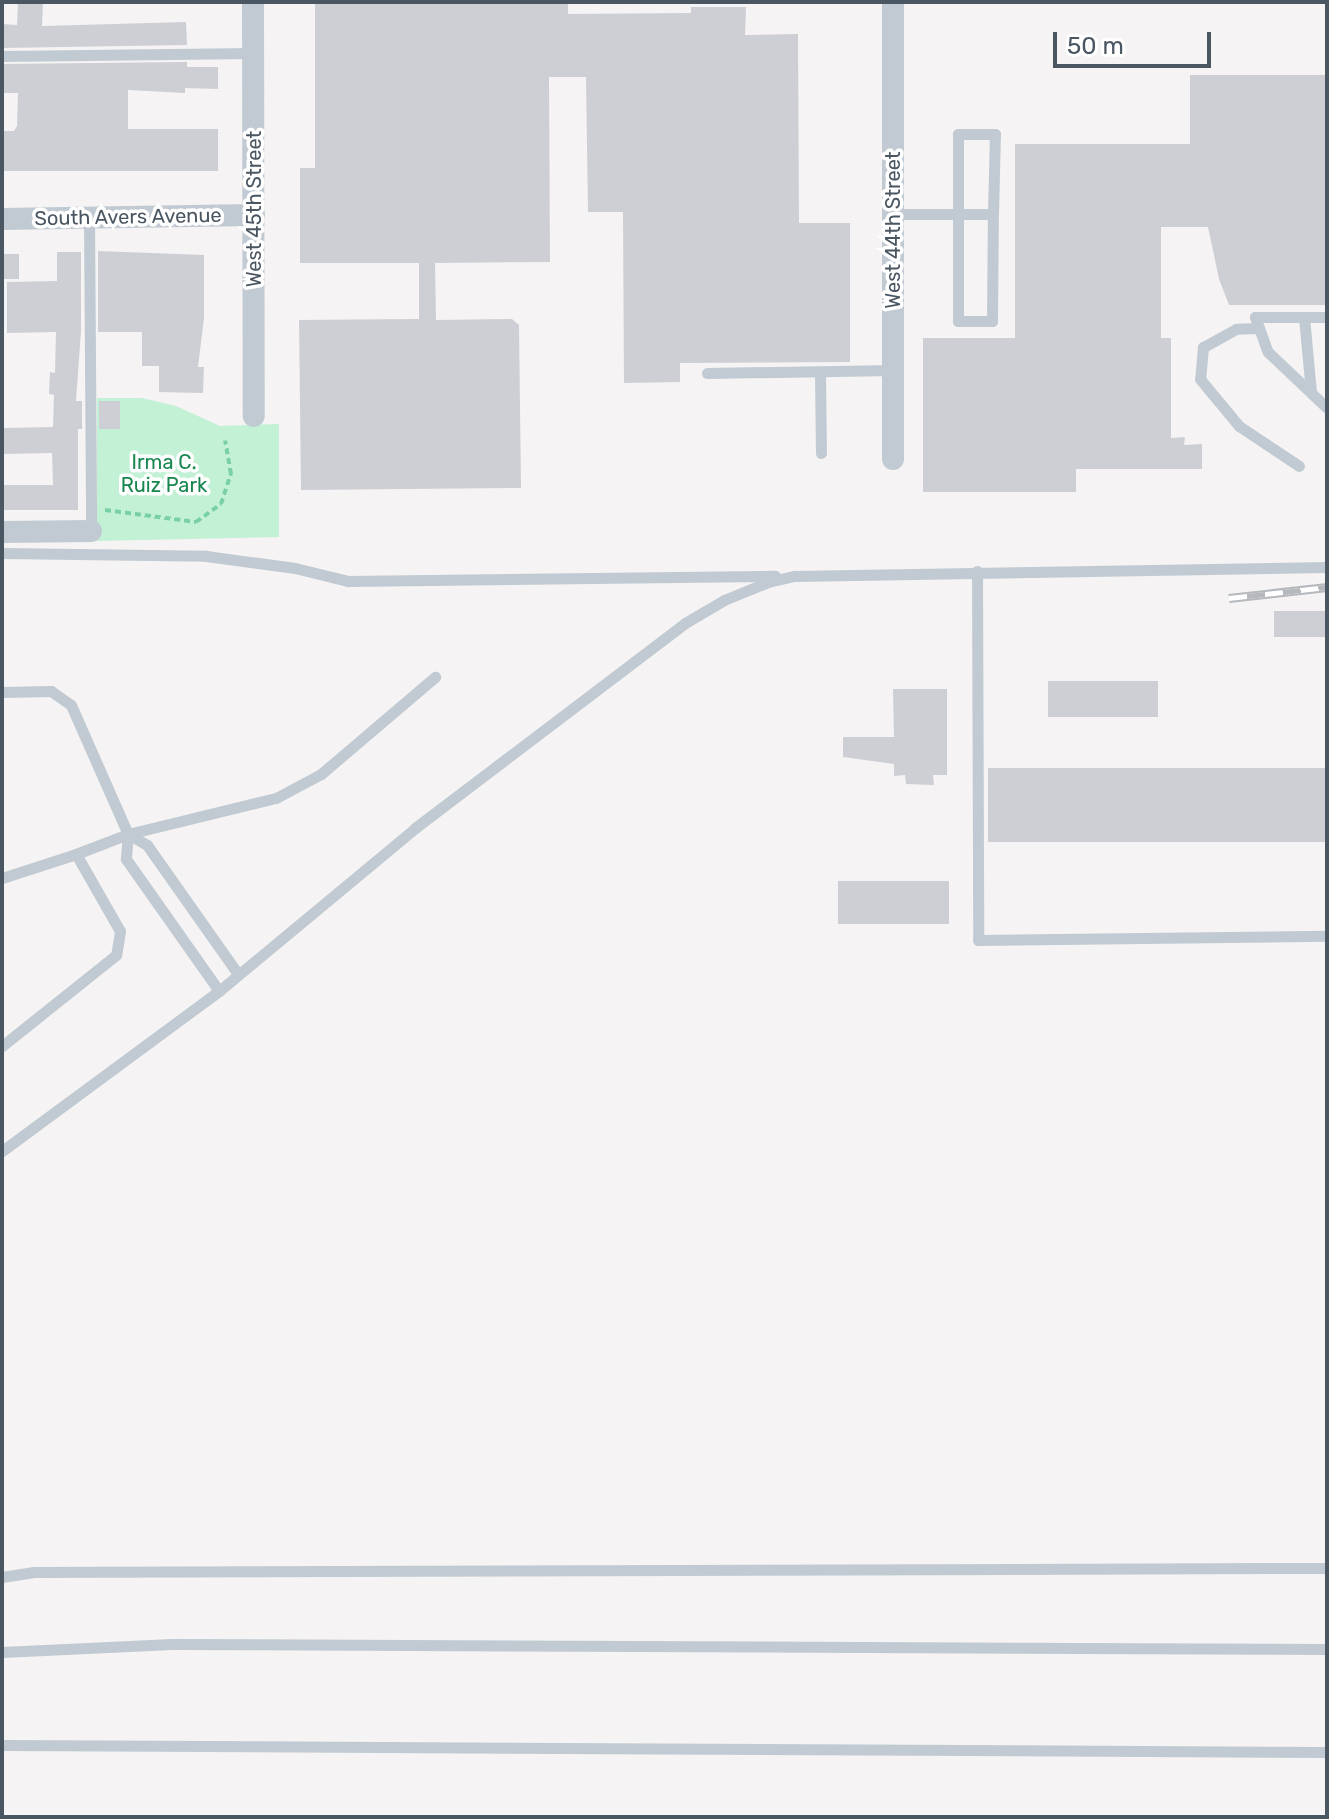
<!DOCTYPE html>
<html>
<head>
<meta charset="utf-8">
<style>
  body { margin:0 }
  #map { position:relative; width:1329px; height:1819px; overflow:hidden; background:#f5f3f3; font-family:Rubik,sans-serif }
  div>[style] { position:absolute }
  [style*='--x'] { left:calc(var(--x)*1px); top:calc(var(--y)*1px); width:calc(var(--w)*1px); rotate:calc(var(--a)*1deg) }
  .green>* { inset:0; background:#c3f1d5 }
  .building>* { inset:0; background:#cdcfd5; transform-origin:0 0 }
  .path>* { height:4px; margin-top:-2px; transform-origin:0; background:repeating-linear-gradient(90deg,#7ad0a6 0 6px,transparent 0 10px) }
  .service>* { height:11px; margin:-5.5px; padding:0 5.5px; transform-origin:5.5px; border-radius:5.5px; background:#c1cad2 }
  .minor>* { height:22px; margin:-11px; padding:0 11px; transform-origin:11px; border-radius:11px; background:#c1cad2 }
  .rail>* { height:9px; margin-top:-4.5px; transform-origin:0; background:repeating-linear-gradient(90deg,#fff 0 18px,#b5b8bd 0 36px); box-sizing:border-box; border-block:2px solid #b5b8bd }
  span { translate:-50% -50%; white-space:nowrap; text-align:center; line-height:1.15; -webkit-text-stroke:7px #fff; paint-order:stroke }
  .street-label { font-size:20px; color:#4a5661 }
  .park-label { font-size:20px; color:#17864f }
  .frame { position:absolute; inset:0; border:4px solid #4a5661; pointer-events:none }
  .scale { position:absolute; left:1053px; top:32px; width:158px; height:36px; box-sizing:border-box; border:4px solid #4a5661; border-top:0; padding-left:10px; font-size:24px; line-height:28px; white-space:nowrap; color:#4a5661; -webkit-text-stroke:6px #fff; paint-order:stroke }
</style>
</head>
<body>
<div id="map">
  <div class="green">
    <div style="clip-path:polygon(97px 398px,142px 398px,176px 406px,220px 426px,279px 424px,279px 537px,97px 541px)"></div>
  </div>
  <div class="building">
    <div style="clip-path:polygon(18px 2px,43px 2px,42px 26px,186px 22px,187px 45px,2px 48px,2px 24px,17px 25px)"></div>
    <div style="clip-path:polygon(315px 2px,568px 2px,568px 14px,691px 13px,691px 7px,746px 7px,745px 35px,798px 34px,799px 223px,850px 223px,850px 362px,680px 363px,680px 382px,624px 383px,623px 212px,588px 212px,586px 77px,549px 77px,550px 262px,435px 263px,436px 320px,512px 319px,519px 325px,521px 488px,301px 490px,299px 320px,419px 319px,419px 263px,300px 263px,300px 168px,315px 168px)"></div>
    <div style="clip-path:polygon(187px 62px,187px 67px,218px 67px,218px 89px,185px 88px,185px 93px,128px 90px,128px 129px,218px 129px,218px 171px,2px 171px,2px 131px,14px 131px,17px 126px,18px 93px,2px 93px,2px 64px)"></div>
    <div style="clip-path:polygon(1190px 75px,1327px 75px,1327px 305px,1229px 305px,1219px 279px,1208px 227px,1161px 227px,1161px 338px,1171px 338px,1171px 438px,1185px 437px,1184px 445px,1202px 444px,1202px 469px,1076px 469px,1076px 492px,923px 492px,923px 338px,1015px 338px,1015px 144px,1190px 144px)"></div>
    <div style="clip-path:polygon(98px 251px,204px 255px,204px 318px,198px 367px,204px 367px,203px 393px,159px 392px,159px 366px,142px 366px,142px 332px,98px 332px)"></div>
    <div style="clip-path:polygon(57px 252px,81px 252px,81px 331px,76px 401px,82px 401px,82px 429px,78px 429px,78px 510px,2px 510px,2px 485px,53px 485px,52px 453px,2px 454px,2px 428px,53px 427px,54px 395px,49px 394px,50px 372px,55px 373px,56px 332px,7px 333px,7px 282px,57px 281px)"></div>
    <div style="left:19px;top:254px;width:25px;height:17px;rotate:90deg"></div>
    <div style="left:99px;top:401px;width:21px;height:28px"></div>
    <div style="left:1327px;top:611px;width:26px;height:53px;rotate:90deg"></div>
    <div style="left:1158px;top:681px;width:36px;height:110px;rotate:90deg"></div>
    <div style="clip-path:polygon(893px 689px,947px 689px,947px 775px,933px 775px,934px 785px,906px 784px,905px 775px,894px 776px,894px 764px,843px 757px,843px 737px,894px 737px)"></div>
    <div style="left:1327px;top:768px;width:74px;height:339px;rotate:90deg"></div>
    <div style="left:838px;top:881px;width:111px;height:43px"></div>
  </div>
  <div class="path">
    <div style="--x:105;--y:510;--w:92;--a:7.5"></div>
    <div style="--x:196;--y:522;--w:31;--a:-36"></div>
    <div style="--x:221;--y:504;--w:32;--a:-72"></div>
    <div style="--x:231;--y:474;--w:34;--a:-100"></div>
  </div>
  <div class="service">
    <div style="--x:2;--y:56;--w:251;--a:-0.7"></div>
    <div style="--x:893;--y:214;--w:100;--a:0"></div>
    <div style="--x:993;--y:214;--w:80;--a:-88.6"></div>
    <div style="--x:995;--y:134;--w:37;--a:180"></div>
    <div style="--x:958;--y:134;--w:187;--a:90"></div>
    <div style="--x:958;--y:321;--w:34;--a:0"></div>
    <div style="--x:992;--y:321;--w:107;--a:-89.5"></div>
    <div style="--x:89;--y:217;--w:314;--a:89.6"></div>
    <div style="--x:1304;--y:317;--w:76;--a:84.7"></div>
    <div style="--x:1327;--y:317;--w:72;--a:180"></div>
    <div style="--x:1255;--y:317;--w:37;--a:70"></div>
    <div style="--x:1268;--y:352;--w:81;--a:43.5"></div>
    <div style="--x:1259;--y:328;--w:23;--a:178"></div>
    <div style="--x:1236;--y:329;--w:38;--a:151"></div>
    <div style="--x:1203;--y:347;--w:32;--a:95"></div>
    <div style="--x:1200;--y:379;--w:61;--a:50.3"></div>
    <div style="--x:1239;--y:426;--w:72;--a:33.7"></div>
    <div style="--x:707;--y:373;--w:186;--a:-0.9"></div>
    <div style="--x:820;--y:373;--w:80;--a:89.3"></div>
    <div style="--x:2;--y:553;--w:204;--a:0.8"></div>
    <div style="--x:206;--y:556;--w:90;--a:7.7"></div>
    <div style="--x:295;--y:568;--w:55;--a:13.8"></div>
    <div style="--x:348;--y:581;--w:427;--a:-0.7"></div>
    <div style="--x:977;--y:571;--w:369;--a:89.8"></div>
    <div style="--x:978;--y:940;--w:349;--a:-0.7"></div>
    <div style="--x:2;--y:692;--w:49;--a:-1.2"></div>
    <div style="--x:51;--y:691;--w:24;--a:35"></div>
    <div style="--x:71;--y:705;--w:141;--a:66.2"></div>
    <div style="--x:128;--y:834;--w:25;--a:95"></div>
    <div style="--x:126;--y:859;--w:161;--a:54.8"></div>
    <div style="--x:128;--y:834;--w:22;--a:30"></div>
    <div style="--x:147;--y:845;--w:158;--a:54.8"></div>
    <div style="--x:76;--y:854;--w:56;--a:-21"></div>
    <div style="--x:128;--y:834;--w:152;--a:-13.7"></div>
    <div style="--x:276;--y:798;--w:51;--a:-28.1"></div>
    <div style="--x:321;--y:774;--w:150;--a:-40.4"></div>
    <div style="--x:2;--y:878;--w:78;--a:-18"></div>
    <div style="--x:76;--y:854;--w:89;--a:60.3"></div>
    <div style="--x:120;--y:931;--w:24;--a:99"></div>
    <div style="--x:116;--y:955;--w:146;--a:141.4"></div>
    <div style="--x:2;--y:1151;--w:270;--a:-36.4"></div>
    <div style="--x:219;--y:991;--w:255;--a:-39.7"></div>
    <div style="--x:415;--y:828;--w:339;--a:-37.2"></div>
    <div style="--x:685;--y:623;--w:45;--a:-30.5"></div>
    <div style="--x:724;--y:600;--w:48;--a:-22.2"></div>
    <div style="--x:768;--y:582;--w:28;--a:-13"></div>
    <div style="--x:795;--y:576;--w:532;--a:-0.97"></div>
    <div style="--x:2;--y:1577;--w:32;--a:-9"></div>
    <div style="--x:34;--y:1572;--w:1293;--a:-0.18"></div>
    <div style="--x:2;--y:1652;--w:170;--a:-2.7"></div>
    <div style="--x:172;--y:1644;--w:1155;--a:0.25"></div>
    <div style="--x:2;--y:1745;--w:1325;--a:0.3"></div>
  </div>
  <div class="minor">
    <div style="--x:253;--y:2;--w:414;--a:89.9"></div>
    <div style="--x:2;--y:219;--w:252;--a:-0.9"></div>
    <div style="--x:893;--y:459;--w:457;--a:-90"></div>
    <div style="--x:2;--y:532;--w:89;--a:-0.6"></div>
  </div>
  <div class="rail">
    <div style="--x:1229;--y:598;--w:99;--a:-6.4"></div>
  </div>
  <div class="street-label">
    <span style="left:254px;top:209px;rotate:-90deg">West 45th Street</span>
    <span style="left:128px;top:217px;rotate:-1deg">South Avers Avenue</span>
    <span style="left:893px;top:230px;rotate:-90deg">West 44th Street</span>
  </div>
  <div class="park-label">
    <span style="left:164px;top:474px">Irma C.<br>Ruiz Park</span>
  </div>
  <div class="frame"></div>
  <div class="scale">50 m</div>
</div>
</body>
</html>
